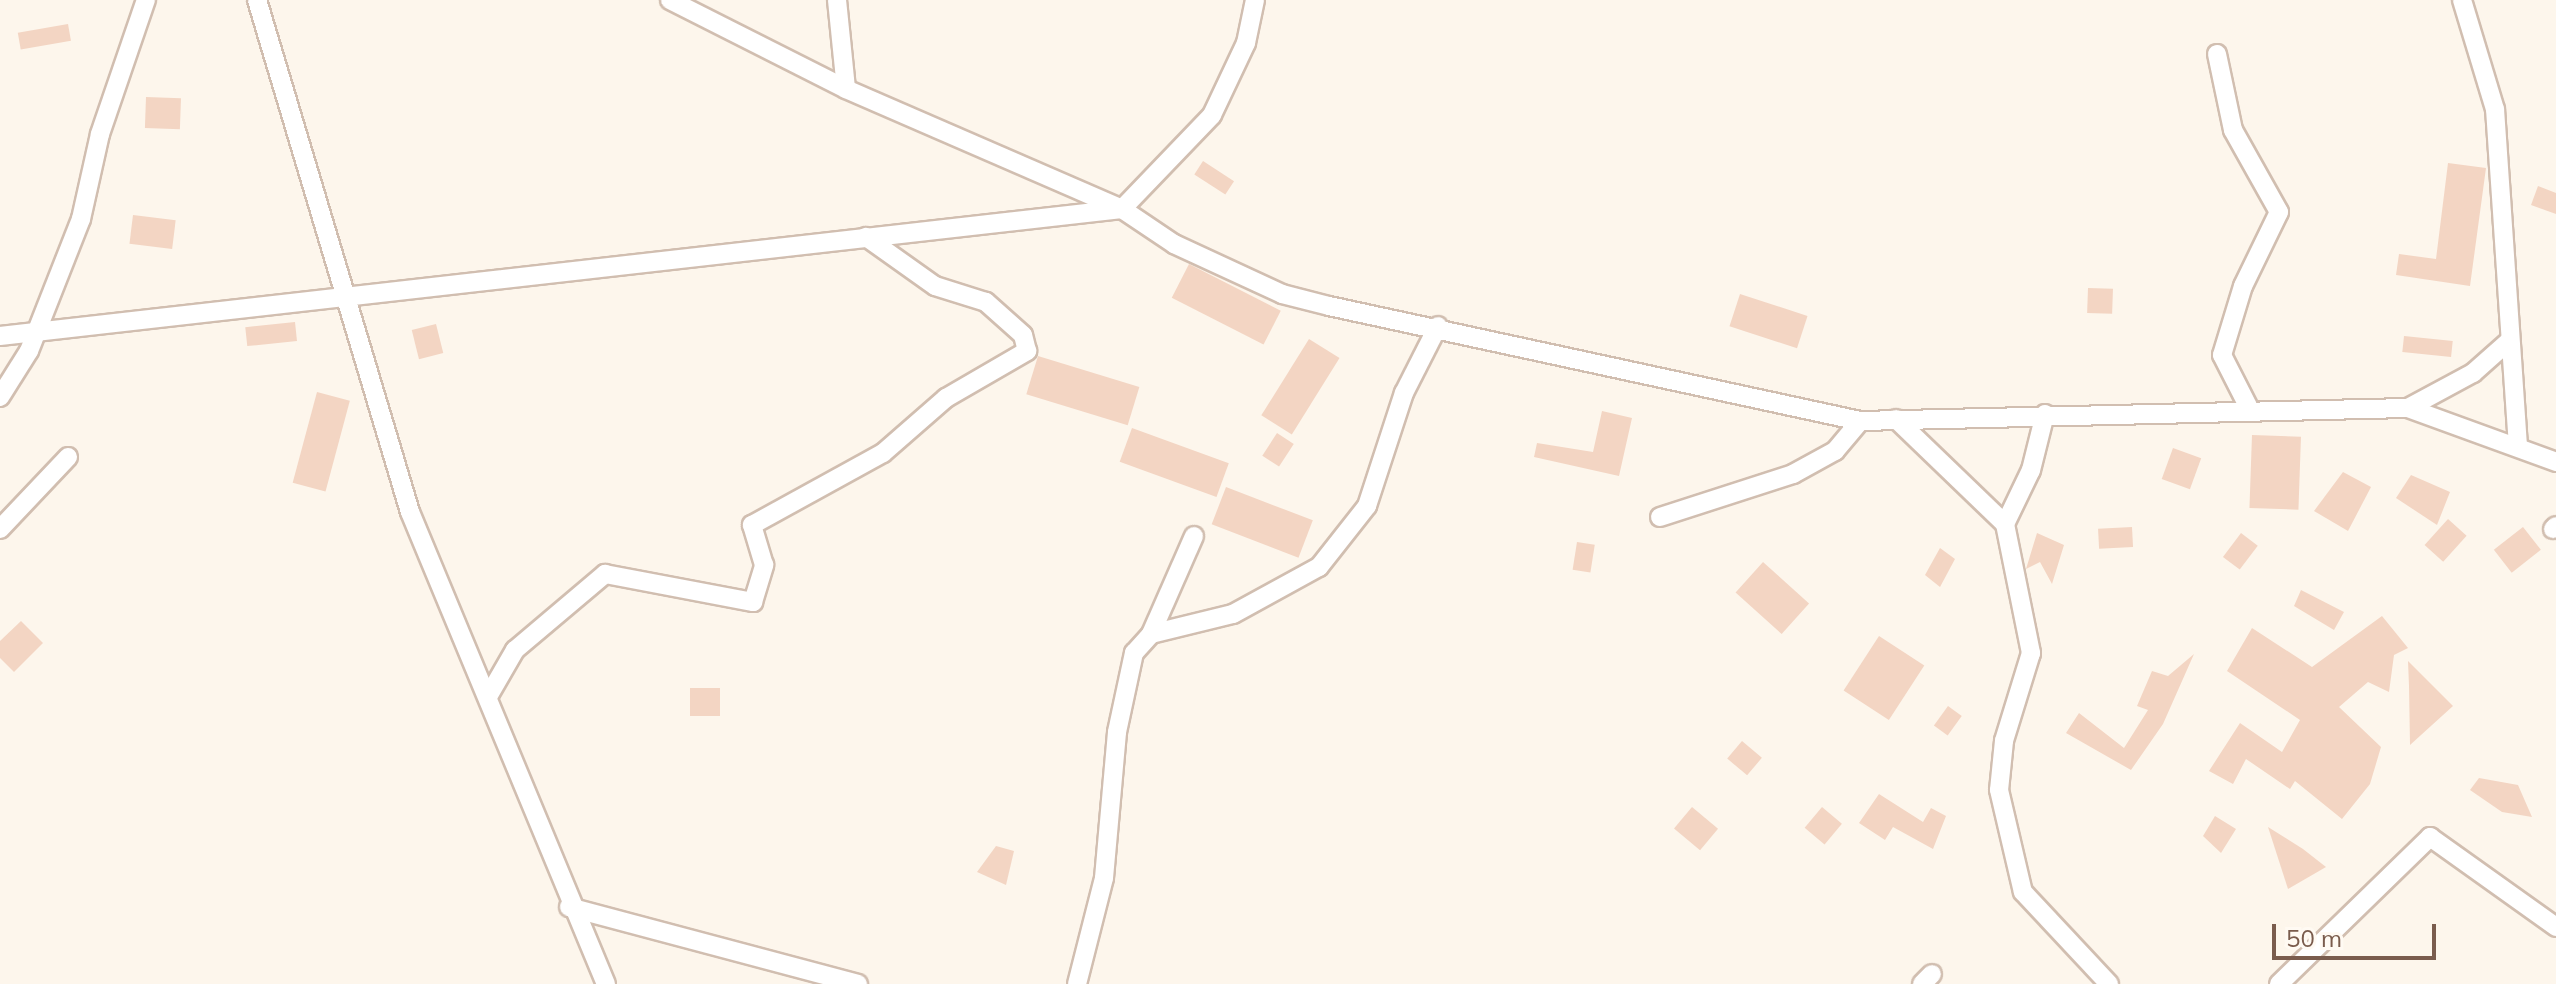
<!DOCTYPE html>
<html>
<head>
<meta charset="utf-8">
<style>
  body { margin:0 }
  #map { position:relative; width:2556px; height:984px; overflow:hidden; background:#fdf6ec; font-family:Mulish,sans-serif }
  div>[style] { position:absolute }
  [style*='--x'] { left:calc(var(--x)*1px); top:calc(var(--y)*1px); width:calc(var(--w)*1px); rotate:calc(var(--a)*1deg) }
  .building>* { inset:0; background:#f3d5c3; transform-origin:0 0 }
  .roads { filter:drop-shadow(2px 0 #d1beb0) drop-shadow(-2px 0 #d1beb0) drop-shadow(0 2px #d1beb0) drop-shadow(0 -2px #d1beb0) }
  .street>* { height:18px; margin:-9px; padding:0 9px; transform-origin:9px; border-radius:9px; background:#fff }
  span { translate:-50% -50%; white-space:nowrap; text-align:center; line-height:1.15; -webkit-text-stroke:8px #fffaf3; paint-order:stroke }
  .scale { position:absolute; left:2272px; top:924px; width:164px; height:36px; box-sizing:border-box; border:4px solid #7a5c4d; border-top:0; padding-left:10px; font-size:24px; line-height:28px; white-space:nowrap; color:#7a5c4d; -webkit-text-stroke:6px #fffaf3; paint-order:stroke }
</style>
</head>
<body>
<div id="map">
  <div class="building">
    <div style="left:68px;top:24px;width:17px;height:51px;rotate:80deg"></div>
    <div style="left:146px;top:97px;width:35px;height:31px;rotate:2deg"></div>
    <div style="left:1203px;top:161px;width:37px;height:16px;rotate:33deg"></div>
    <div style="clip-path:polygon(2448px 163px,2486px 168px,2470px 286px,2396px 275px,2399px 254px,2436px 259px)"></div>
    <div style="clip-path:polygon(2538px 186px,2556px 193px,2556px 214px,2531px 205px)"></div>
    <div style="left:133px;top:215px;width:43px;height:29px;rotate:7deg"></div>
    <div style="left:1189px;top:264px;width:103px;height:38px;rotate:27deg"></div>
    <div style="left:2088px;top:288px;width:25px;height:25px;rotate:2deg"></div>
    <div style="left:1740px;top:294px;width:71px;height:34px;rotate:18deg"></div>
    <div style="left:295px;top:322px;width:19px;height:50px;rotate:84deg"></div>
    <div style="left:436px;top:324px;width:30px;height:25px;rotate:76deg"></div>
    <div style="left:2404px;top:336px;width:49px;height:16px;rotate:6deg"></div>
    <div style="left:1309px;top:339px;width:36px;height:90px;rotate:32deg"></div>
    <div style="left:1038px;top:356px;width:106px;height:40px;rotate:17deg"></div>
    <div style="left:317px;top:392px;width:34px;height:94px;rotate:15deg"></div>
    <div style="clip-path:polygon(1602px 411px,1632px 418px,1619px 476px,1534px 457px,1537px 443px,1593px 452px)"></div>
    <div style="left:1132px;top:428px;width:103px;height:36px;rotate:20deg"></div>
    <div style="left:1277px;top:433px;width:20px;height:27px;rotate:33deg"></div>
    <div style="left:2252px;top:435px;width:49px;height:73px;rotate:2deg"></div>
    <div style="left:2173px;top:448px;width:30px;height:33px;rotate:20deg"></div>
    <div style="clip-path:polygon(2343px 472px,2371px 487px,2348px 531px,2314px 511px)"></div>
    <div style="clip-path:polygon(2411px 475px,2450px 492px,2437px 525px,2396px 498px)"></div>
    <div style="left:1226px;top:487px;width:93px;height:40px;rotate:21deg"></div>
    <div style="left:2448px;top:519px;width:25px;height:35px;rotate:42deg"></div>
    <div style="left:2132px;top:527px;width:20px;height:34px;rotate:87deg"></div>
    <div style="left:2523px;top:527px;width:29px;height:37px;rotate:52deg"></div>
    <div style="clip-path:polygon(2037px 533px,2064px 545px,2052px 584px,2040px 562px,2026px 569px)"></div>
    <div style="left:2241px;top:533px;width:21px;height:30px;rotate:37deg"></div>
    <div style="left:1577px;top:542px;width:18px;height:28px;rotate:9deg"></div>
    <div style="clip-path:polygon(1940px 548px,1955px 559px,1940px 587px,1925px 575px)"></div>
    <div style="left:1763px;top:562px;width:62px;height:41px;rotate:42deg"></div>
    <div style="clip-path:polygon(2301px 590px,2344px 612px,2334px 630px,2294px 606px)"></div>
    <div style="clip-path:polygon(2382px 616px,2408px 648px,2394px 655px,2389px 692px,2368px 682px,2339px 707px,2381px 747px,2370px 784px,2342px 819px,2295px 781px,2290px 789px,2246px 759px,2233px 784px,2209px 771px,2240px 723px,2282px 752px,2300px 720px,2227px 671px,2252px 628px,2312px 667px)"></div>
    <div style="clip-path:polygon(21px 621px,43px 643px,14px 672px,0 658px,0 641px)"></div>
    <div style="left:1879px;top:636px;width:54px;height:65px;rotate:33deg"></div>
    <div style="clip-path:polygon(2194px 654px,2163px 724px,2131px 770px,2066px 733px,2079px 713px,2124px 748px,2148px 710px,2137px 706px,2152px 671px,2168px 676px)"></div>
    <div style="clip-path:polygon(2408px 661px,2453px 706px,2410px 745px,2409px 686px)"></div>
    <div style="left:690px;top:688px;width:30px;height:28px"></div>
    <div style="left:1948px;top:706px;width:17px;height:24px;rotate:36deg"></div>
    <div style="left:1742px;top:741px;width:26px;height:23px;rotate:40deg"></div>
    <div style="clip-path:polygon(2479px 778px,2518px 785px,2532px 817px,2502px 812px,2470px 790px)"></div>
    <div style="clip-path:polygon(1879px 794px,1923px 822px,1931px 808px,1946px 816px,1933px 849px,1893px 827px,1885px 840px,1859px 823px)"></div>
    <div style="left:1692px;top:807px;width:34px;height:28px;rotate:40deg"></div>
    <div style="left:1822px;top:807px;width:26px;height:27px;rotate:40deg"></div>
    <div style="clip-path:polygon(2215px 816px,2236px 829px,2221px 853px,2203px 836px)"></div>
    <div style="clip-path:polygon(2268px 827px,2303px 849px,2326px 867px,2288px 889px)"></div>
    <div style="clip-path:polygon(996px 846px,1014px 851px,1006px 885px,977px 872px)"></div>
  </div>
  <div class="roads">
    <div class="street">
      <div style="--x:257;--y:0;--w:534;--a:73.36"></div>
      <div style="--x:410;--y:512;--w:511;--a:67.45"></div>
      <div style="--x:670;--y:0;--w:197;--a:26.8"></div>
      <div style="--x:846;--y:89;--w:301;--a:23.5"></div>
      <div style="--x:1122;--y:209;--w:63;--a:33.9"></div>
      <div style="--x:1174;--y:244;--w:119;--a:24.8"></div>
      <div style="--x:1282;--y:294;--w:49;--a:14.3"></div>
      <div style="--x:1329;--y:306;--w:543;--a:12.22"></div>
      <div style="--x:1860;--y:421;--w:548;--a:-1.36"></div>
      <div style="--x:2408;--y:408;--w:158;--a:20"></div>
      <div style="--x:837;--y:0;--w:89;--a:84.2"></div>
      <div style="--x:2462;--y:0;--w:114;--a:73.2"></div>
      <div style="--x:2495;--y:109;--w:338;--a:86.1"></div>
      <div style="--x:2217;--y:54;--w:78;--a:78.1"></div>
      <div style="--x:2233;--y:130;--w:94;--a:60.7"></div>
      <div style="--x:2279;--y:212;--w:82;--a:115.9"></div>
      <div style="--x:2243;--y:286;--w:72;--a:106.9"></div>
      <div style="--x:2222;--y:355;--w:57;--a:63"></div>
      <div style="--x:0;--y:336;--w:1129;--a:-6.46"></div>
      <div style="--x:1122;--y:209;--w:130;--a:-46.2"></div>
      <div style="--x:1212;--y:115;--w:80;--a:-64.7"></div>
      <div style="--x:1246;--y:43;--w:44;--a:-78.2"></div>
      <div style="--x:0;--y:397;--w:54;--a:-57.8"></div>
      <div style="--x:29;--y:351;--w:142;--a:-68.5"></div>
      <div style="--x:81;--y:219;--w:87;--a:-77.4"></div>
      <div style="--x:100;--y:134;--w:142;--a:-71.1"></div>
      <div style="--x:2408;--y:408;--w:74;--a:-28.3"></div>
      <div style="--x:2473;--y:373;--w:48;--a:-41.6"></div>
      <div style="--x:2045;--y:414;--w:58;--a:104"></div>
      <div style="--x:2031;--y:470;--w:60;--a:115.7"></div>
      <div style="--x:2005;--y:524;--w:132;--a:78.6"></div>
      <div style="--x:2031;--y:653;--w:92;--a:107.1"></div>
      <div style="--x:2004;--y:741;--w:49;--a:95.8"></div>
      <div style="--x:1999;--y:790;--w:105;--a:76.8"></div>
      <div style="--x:2023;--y:892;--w:126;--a:46.9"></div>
      <div style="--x:1896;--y:419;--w:151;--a:43.9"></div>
      <div style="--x:1660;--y:517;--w:140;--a:-17.9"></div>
      <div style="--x:1793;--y:474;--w:48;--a:-28.7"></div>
      <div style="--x:1835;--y:451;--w:39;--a:-50"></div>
      <div style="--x:0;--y:529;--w:99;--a:-46.6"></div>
      <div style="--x:2553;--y:529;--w:4;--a:-45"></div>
      <div style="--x:1151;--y:634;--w:84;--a:-13.7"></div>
      <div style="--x:1233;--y:614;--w:98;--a:-28.7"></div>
      <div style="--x:1319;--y:567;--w:78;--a:-51.8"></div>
      <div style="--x:1367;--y:506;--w:119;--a:-71.9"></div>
      <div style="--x:1404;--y:393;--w:75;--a:-63.1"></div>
      <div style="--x:489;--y:695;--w:52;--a:-60"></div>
      <div style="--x:515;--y:650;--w:118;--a:-40.2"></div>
      <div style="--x:605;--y:574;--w:151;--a:10.7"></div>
      <div style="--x:753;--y:602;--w:39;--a:-73"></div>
      <div style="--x:764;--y:565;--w:42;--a:-106.7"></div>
      <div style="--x:752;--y:525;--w:149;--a:-28.8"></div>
      <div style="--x:883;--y:453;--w:84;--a:-41.1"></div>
      <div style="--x:946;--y:398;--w:94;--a:-30.1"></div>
      <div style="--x:1027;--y:351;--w:16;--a:-104"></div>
      <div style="--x:1023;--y:335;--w:50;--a:-138.3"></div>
      <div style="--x:986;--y:302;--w:53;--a:-162.6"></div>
      <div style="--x:935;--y:286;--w:85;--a:-144.6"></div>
      <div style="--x:569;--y:907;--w:299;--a:14.9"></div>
      <div style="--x:1077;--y:984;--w:109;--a:-75.7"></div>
      <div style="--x:1104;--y:878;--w:147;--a:-84.9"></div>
      <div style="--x:1117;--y:732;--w:81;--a:-77.9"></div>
      <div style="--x:1134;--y:653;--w:25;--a:-48"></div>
      <div style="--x:1151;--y:634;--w:107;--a:-66.3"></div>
      <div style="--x:1922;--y:984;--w:14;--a:-45"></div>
      <div style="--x:2279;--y:984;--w:211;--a:-44.2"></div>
      <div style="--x:2430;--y:837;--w:155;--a:35.5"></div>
    </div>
  </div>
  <div class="scale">50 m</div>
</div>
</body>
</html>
